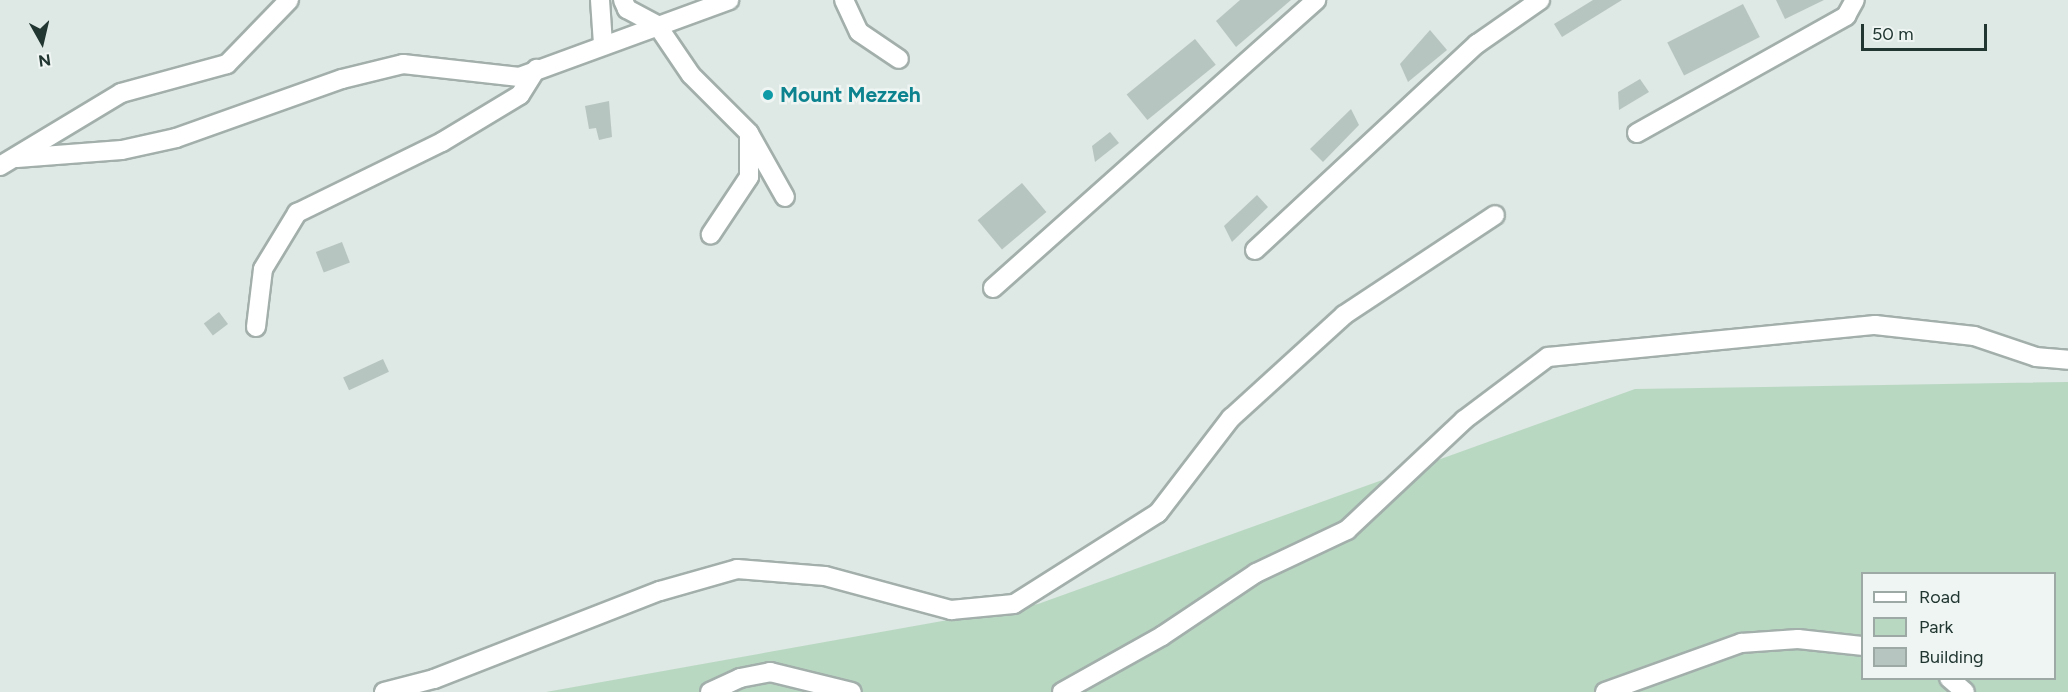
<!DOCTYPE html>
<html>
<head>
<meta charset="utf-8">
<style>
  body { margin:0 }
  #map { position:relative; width:2068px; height:692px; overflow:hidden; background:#dee8e4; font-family:Figtree,sans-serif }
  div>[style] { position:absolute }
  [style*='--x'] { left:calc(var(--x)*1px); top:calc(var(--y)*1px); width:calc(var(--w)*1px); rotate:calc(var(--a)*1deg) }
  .green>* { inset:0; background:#b8d8c2 }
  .building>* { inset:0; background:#b7c5c0; transform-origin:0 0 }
  .roads { filter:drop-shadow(2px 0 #a2afab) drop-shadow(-2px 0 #a2afab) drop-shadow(0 2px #a2afab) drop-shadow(0 -2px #a2afab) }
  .minor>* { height:18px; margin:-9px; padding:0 9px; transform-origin:9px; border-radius:9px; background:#fff }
  .dots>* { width:16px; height:16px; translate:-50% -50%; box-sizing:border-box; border:3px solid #eef5f2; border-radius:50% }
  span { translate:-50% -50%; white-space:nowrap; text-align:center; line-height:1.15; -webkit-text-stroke:5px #eef5f2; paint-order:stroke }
  .culture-label { font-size:21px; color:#0d838f; font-weight:700 }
  .left { translate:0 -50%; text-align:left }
  .legend { position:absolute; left:1861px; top:572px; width:195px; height:108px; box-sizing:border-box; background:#eef5f2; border:2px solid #9ca9a5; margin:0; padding:8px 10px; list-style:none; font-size:18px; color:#213631 }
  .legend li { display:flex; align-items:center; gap:12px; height:30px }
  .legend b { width:30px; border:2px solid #9ca9a5 }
  .north { position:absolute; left:12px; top:12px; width:60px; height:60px; -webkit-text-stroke:4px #eef5f2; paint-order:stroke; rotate:172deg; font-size:16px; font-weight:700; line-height:24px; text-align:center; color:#213631 }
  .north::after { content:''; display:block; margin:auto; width:21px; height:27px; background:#213631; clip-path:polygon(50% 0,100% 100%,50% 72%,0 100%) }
  .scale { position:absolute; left:1861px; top:24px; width:126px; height:27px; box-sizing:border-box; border:3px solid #213631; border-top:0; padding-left:8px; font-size:18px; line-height:21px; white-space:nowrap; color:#213631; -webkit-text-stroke:4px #eef5f2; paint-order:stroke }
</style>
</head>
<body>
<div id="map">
  <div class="green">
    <div style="clip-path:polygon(evenodd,2068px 382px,2068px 692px,546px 692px,1038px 604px,1635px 389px,2068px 382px,1862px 574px,2054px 574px,2054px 678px,1862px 678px,1862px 574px)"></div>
  </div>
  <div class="building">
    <div style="clip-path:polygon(1240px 0,1291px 0,1236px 47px,1216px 21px)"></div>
    <div style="clip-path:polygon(1593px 0,1622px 0,1562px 37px,1554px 24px)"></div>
    <div style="clip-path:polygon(1776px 0,1824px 0,1785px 19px)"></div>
    <div style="left:1743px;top:4px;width:37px;height:85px;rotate:63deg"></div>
    <div style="clip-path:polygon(1430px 30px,1447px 50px,1408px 82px,1400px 64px)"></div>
    <div style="left:1195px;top:39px;width:33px;height:88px;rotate:51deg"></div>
    <div style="clip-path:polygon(1640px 79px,1649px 92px,1619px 110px,1618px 92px)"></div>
    <div style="clip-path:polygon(609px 101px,612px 137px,599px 140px,596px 128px,589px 129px,585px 106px)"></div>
    <div style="clip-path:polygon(1351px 109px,1359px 125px,1323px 162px,1310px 149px)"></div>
    <div style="clip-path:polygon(1110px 132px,1119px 143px,1095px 162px,1092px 146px)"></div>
    <div style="left:1022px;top:183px;width:38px;height:58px;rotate:50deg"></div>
    <div style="clip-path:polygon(1257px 195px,1268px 207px,1232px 242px,1224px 226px)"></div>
    <div style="left:342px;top:242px;width:22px;height:28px;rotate:69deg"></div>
    <div style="left:219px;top:312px;width:15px;height:19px;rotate:53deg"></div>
    <div style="left:383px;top:359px;width:14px;height:44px;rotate:65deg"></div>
  </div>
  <div class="roads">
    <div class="minor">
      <div style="--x:600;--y:0;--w:44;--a:86.1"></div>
      <div style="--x:623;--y:0;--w:10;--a:66"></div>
      <div style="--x:627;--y:9;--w:34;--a:28"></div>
      <div style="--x:657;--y:25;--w:60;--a:55.8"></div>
      <div style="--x:691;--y:75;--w:82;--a:45"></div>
      <div style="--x:749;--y:133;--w:44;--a:90"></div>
      <div style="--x:749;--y:177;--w:69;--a:123.7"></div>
      <div style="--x:844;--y:0;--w:35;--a:65"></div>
      <div style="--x:859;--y:32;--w:48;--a:34"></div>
      <div style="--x:1637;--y:133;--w:240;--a:-29.2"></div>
      <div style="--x:1846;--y:16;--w:18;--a:-61"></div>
      <div style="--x:750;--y:135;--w:71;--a:60.6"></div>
      <div style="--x:17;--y:158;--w:105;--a:-4.4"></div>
      <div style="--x:122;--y:150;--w:55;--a:-12.5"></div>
      <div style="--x:176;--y:138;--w:176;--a:-19.6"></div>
      <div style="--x:342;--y:79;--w:63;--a:-13.8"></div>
      <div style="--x:403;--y:64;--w:117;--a:6.4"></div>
      <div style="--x:519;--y:77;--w:224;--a:-20.1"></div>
      <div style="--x:0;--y:166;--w:141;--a:-31.1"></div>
      <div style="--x:121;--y:93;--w:110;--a:-15.3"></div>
      <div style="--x:227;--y:64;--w:89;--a:-45.9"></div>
      <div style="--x:1255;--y:250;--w:303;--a:-42.9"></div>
      <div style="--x:1477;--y:44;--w:77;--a:-34.9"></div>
      <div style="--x:993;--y:288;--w:433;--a:-41.7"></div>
      <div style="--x:256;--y:327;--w:58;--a:-83.1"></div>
      <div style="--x:263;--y:269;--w:66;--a:-58.7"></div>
      <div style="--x:297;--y:213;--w:161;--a:-26.1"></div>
      <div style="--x:442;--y:142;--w:91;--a:-31.1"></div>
      <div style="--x:520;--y:95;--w:31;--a:-58"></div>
      <div style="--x:1949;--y:678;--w:21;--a:41"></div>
      <div style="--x:384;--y:692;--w:52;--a:-14.6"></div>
      <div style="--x:434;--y:679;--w:243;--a:-21.3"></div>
      <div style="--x:660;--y:591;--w:80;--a:-15.9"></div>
      <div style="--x:737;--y:569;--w:88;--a:4.5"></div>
      <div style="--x:825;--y:576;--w:131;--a:15.1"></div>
      <div style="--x:951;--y:610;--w:63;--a:-5.4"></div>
      <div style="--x:1014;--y:604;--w:170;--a:-32.3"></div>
      <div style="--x:1158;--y:513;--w:120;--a:-52.5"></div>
      <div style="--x:1231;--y:418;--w:153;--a:-42.3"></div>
      <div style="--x:1344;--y:315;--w:181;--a:-33.5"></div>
      <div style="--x:710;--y:692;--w:33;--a:-25"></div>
      <div style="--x:740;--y:678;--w:31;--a:-11"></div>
      <div style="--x:770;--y:672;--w:84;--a:13.7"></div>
      <div style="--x:1062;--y:692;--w:115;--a:-29.2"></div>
      <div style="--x:1162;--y:636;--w:113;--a:-33.8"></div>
      <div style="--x:1256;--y:573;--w:101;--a:-25.3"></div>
      <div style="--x:1347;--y:530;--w:161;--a:-43.2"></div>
      <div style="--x:1464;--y:420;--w:105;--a:-36.9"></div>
      <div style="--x:1548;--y:357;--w:329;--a:-5.6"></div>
      <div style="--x:1875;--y:325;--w:100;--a:6.3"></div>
      <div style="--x:1974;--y:336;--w:65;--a:18.7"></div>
      <div style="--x:2036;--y:357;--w:32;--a:5"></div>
      <div style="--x:1605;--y:692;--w:145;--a:-19.8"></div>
      <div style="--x:1741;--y:643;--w:57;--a:-4"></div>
      <div style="--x:1798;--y:639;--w:64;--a:6.2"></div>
    </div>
  </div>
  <div class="dots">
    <div style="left:768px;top:95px;background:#0f9aa8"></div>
  </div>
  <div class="culture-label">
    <span class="left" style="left:780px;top:95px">Mount Mezzeh</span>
  </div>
  <ul class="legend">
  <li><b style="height:8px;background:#fff"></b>Road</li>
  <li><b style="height:16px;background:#b8d8c2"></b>Park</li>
  <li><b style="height:16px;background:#b7c5c0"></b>Building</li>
  </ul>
  <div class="north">N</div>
  <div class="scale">50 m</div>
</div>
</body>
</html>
